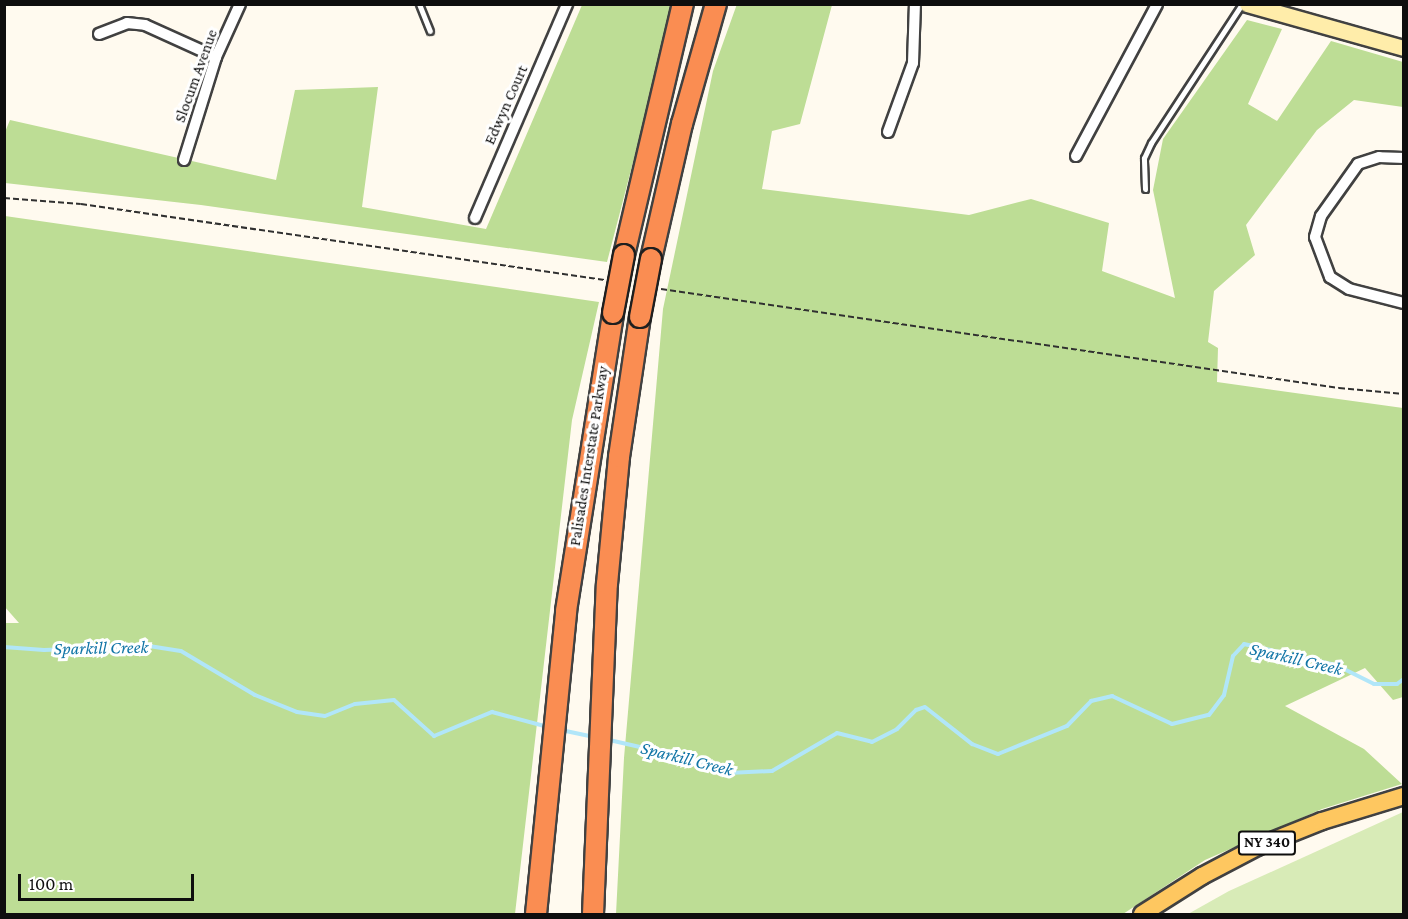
<!DOCTYPE html>
<html>
<head>
<meta charset="utf-8">
<style>
  body { margin:0 }
  #map { position:relative; width:1408px; height:919px; overflow:hidden; background:#fffaef; font-family:"Crimson Pro",serif }
  div>[style] { position:absolute }
  [style*='--x'] { left:calc(var(--x)*1px); top:calc(var(--y)*1px); width:calc(var(--w)*1px); rotate:calc(var(--a)*1deg) }
  .green>* { inset:0; background:#d8ebb7 }
  .forest>* { inset:0; background:#bddd95 }
  .stream>* { height:4px; margin:-2px; padding:0 2px; transform-origin:2px; border-radius:2px; background:#b1e6f9 }
  .path>* { height:2px; margin-top:-1px; transform-origin:0; background:repeating-linear-gradient(90deg,#303030 0 6px,transparent 0 9px) }
  .roads { filter:drop-shadow(2px 0 #414141) drop-shadow(-2px 0 #414141) drop-shadow(0 2px #414141) drop-shadow(0 -2px #414141) }
  .lane>* { height:5px; margin:-2.5px; padding:0 2.5px; transform-origin:2.5px; border-radius:2.5px; background:#fff }
  .street>* { height:10px; margin:-5px; padding:0 5px; transform-origin:5px; border-radius:5px; background:#fff }
  .secondary>* { height:15px; margin:-7.5px; padding:0 7.5px; transform-origin:7.5px; border-radius:7.5px; background:#ffedaa }
  .primary>* { height:16px; margin:-8px; padding:0 8px; transform-origin:8px; border-radius:8px; background:#fec760 }
  .highway>* { height:20px; margin:-10px; padding:0 10px; transform-origin:10px; border-radius:10px; background:#fa8d52 }
  .bridges { filter:drop-shadow(2px 0 #1f1f1f) drop-shadow(-2px 0 #1f1f1f) drop-shadow(0 2px #1f1f1f) drop-shadow(0 -2px #1f1f1f) }
  .highway-bridge>* { height:20px; margin:-10px; padding:0 10px; transform-origin:10px; border-radius:10px; background:#fa8d52 }
  span { translate:-50% -50%; white-space:nowrap; text-align:center; line-height:1.15; -webkit-text-stroke:6px #fff; paint-order:stroke }
  .shield-label span { padding:2px 4px; background:#fff; border:2px solid; border-radius:4px; -webkit-text-stroke-width:0 }
  .shield-label { font-size:15px; color:#0e0e0e; font-weight:700 }
  .street-label { font-size:16px; color:#0e0e0e }
  .water-label { font-size:18px; color:#1175a6; font-style:italic }
  .frame { position:absolute; inset:0; border:6px solid #0e0e0e; pointer-events:none }
  .scale { position:absolute; left:18px; top:874px; width:176px; height:27px; box-sizing:border-box; border:3px solid #0e0e0e; border-top:0; padding-left:8px; font-size:18px; line-height:21px; white-space:nowrap; color:#0e0e0e; -webkit-text-stroke:4px #fff; paint-order:stroke }
</style>
</head>
<body>
<div id="map">
  <div class="green">
    <div style="clip-path:polygon(1403px 812px,1403px 914px,1188px 914px,1229px 891px)"></div>
  </div>
  <div class="forest">
    <div style="clip-path:polygon(737px 4px,832px 5px,800px 124px,772px 131px,762px 189px,969px 215px,1031px 199px,1109px 223px,1102px 271px,1175px 298px,1153px 190px,1163px 139px,1247px 20px,1282px 29px,1248px 104px,1277px 121px,1331px 41px,1403px 62px,1403px 107px,1354px 100px,1317px 130px,1246px 225px,1255px 255px,1214px 291px,1208px 342px,1218px 348px,1217px 382px,1403px 408px,1403px 697px,1393px 700px,1365px 668px,1285px 706px,1364px 749px,1402px 784px,1322px 809px,1205px 860px,1123px 914px,616px 914px,624px 758px,663px 309px,713px 71px)"></div>
    <div style="clip-path:polygon(582px 5px,674px 5px,607px 262px,201px 205px,5px 183px,5px 132px,10px 120px,276px 180px,295px 90px,378px 87px,362px 207px,486px 229px)"></div>
    <div style="clip-path:polygon(5px 216px,599px 302px,572px 420px,515px 914px,5px 914px,5px 623px,19px 623px,4px 606px)"></div>
  </div>
  <div class="stream">
    <div style="--x:4;--y:647;--w:40;--a:4.3"></div>
    <div style="--x:44;--y:650;--w:105;--a:-2.2"></div>
    <div style="--x:149;--y:646;--w:32;--a:9"></div>
    <div style="--x:181;--y:651;--w:86;--a:30.7"></div>
    <div style="--x:255;--y:695;--w:45;--a:22"></div>
    <div style="--x:297;--y:712;--w:28;--a:8"></div>
    <div style="--x:325;--y:716;--w:32;--a:-22"></div>
    <div style="--x:355;--y:704;--w:39;--a:-6"></div>
    <div style="--x:394;--y:700;--w:54;--a:42"></div>
    <div style="--x:434;--y:736;--w:63;--a:-22.5"></div>
    <div style="--x:492;--y:712;--w:58;--a:15"></div>
    <div style="--x:561;--y:730;--w:35;--a:12"></div>
    <div style="--x:605;--y:739;--w:94;--a:12.9"></div>
    <div style="--x:697;--y:760;--w:34;--a:23"></div>
    <div style="--x:728;--y:773;--w:44;--a:-2.6"></div>
    <div style="--x:772;--y:771;--w:75;--a:-30.3"></div>
    <div style="--x:837;--y:733;--w:36;--a:14"></div>
    <div style="--x:872;--y:742;--w:28;--a:-27"></div>
    <div style="--x:897;--y:729;--w:27;--a:-45"></div>
    <div style="--x:916;--y:710;--w:9;--a:-18"></div>
    <div style="--x:925;--y:707;--w:60;--a:38.2"></div>
    <div style="--x:972;--y:744;--w:28;--a:21"></div>
    <div style="--x:998;--y:754;--w:74;--a:-22.1"></div>
    <div style="--x:1067;--y:726;--w:35;--a:-46"></div>
    <div style="--x:1091;--y:701;--w:22;--a:-13"></div>
    <div style="--x:1112;--y:696;--w:66;--a:25"></div>
    <div style="--x:1172;--y:724;--w:38;--a:-14"></div>
    <div style="--x:1209;--y:715;--w:25;--a:-53"></div>
    <div style="--x:1224;--y:695;--w:40;--a:-77"></div>
    <div style="--x:1233;--y:656;--w:16;--a:-47"></div>
    <div style="--x:1244;--y:644;--w:94;--a:12.9"></div>
    <div style="--x:1336;--y:665;--w:42;--a:26.6"></div>
    <div style="--x:1374;--y:684;--w:23;--a:0"></div>
    <div style="--x:1397;--y:684;--w:9;--a:-36"></div>
  </div>
  <div class="path">
    <div style="--x:4;--y:198;--w:77;--a:4.5"></div>
    <div style="--x:81;--y:204;--w:529;--a:8.25"></div>
    <div style="--x:661;--y:289;--w:685;--a:8.31"></div>
    <div style="--x:1339;--y:388;--w:65;--a:5.3"></div>
  </div>
  <div class="roads">
    <div class="lane">
      <div style="--x:419;--y:4;--w:29;--a:68"></div>
      <div style="--x:1145;--y:189;--w:31;--a:-92"></div>
      <div style="--x:1144;--y:158;--w:17;--a:-65"></div>
      <div style="--x:1151;--y:143;--w:166;--a:-56.8"></div>
    </div>
    <div class="street">
      <div style="--x:99;--y:34;--w:30;--a:-21"></div>
      <div style="--x:127;--y:23;--w:18;--a:6"></div>
      <div style="--x:145;--y:25;--w:78;--a:24.3"></div>
      <div style="--x:888;--y:132;--w:73;--a:-70.1"></div>
      <div style="--x:913;--y:63;--w:59;--a:-88.1"></div>
      <div style="--x:1076;--y:156;--w:172;--a:-61.9"></div>
      <div style="--x:1404;--y:158;--w:25;--a:-178"></div>
      <div style="--x:1379;--y:157;--w:22;--a:162"></div>
      <div style="--x:1358;--y:164;--w:64;--a:125.4"></div>
      <div style="--x:1321;--y:216;--w:22;--a:106"></div>
      <div style="--x:1315;--y:237;--w:43;--a:69.4"></div>
      <div style="--x:1330;--y:277;--w:22;--a:32"></div>
      <div style="--x:1349;--y:289;--w:57;--a:14.3"></div>
      <div style="--x:184;--y:160;--w:108;--a:-72.7"></div>
      <div style="--x:216;--y:57;--w:58;--a:-65.6"></div>
      <div style="--x:475;--y:218;--w:233;--a:-66.7"></div>
    </div>
    <div class="secondary">
      <div style="--x:1247;--y:4;--w:163;--a:15.7"></div>
    </div>
    <div class="primary">
      <div style="--x:1142;--y:914;--w:71;--a:-32.3"></div>
      <div style="--x:1202;--y:876;--w:62;--a:-27.8"></div>
      <div style="--x:1257;--y:847;--w:70;--a:-21.8"></div>
      <div style="--x:1322;--y:821;--w:86;--a:-17"></div>
    </div>
    <div class="highway">
      <div style="--x:624;--y:255;--w:258;--a:-76.8"></div>
      <div style="--x:651;--y:259;--w:139;--a:-77.1"></div>
      <div style="--x:682;--y:124;--w:125;--a:-74.2"></div>
      <div style="--x:536;--y:914;--w:304;--a:-84.3"></div>
      <div style="--x:566;--y:611;--w:302;--a:-81"></div>
      <div style="--x:593;--y:914;--w:330;--a:-87.6"></div>
      <div style="--x:607;--y:584;--w:128;--a:-84.6"></div>
      <div style="--x:619;--y:457;--w:142;--a:-81.5"></div>
    </div>
  </div>
  <div class="bridges">
    <div class="highway-bridge">
      <div style="--x:613;--y:313;--w:59;--a:-79.3"></div>
      <div style="--x:640;--y:317;--w:59;--a:-79.3"></div>
    </div>
  </div>
  <div class="shield-label">
    <span style="left:1267px;top:843px">NY 340</span>
  </div>
  <div class="street-label">
    <span style="left:196px;top:76px;rotate:-70deg">Slocum Avenue</span>
    <span style="left:506px;top:105px;rotate:-66deg">Edwyn Court</span>
    <span style="left:589px;top:456px;rotate:-81deg">Palisades Interstate Parkway</span>
  </div>
  <div class="water-label">
    <span style="left:101px;top:648px;rotate:-1deg">Sparkill Creek</span>
    <span style="left:1296px;top:659px;rotate:13deg">Sparkill Creek</span>
    <span style="left:687px;top:759px;rotate:14deg">Sparkill Creek</span>
  </div>
  <div class="frame"></div>
  <div class="scale">100 m</div>
</div>
</body>
</html>
